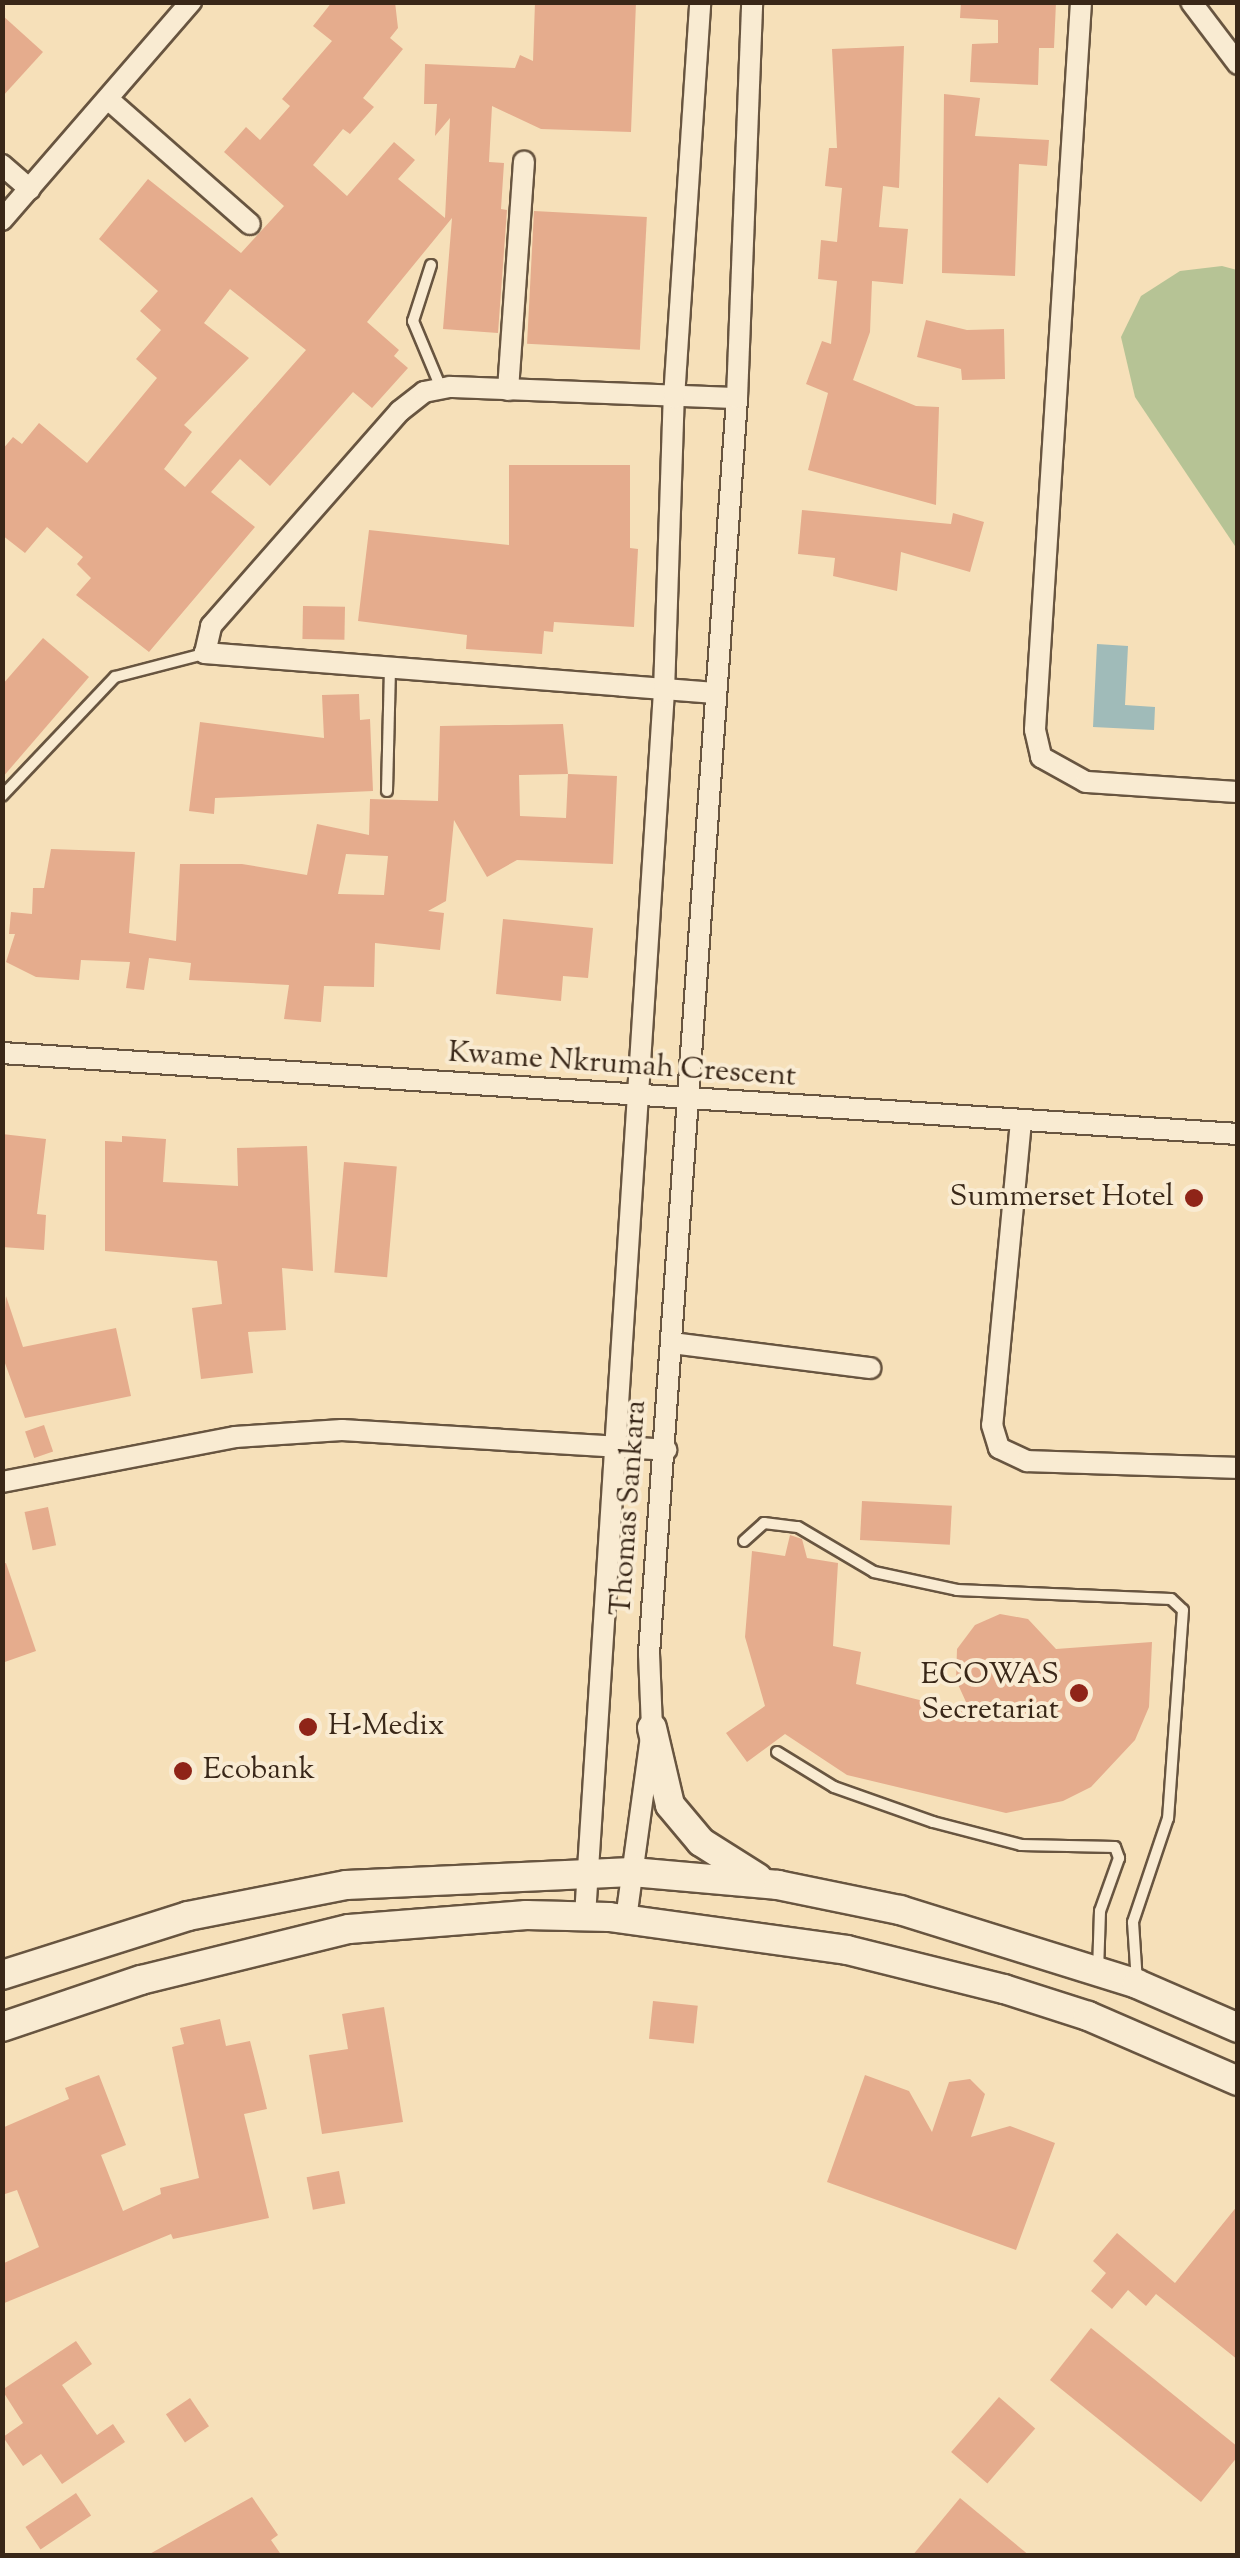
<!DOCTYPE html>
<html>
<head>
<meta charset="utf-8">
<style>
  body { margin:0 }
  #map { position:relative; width:1240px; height:2558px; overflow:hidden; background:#f6e0b9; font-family:"Sorts Mill Goudy",serif }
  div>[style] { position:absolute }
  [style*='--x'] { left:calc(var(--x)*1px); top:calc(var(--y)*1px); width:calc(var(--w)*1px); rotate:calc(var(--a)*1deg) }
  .green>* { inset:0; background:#b6c395 }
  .water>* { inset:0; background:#a0bbb9 }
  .building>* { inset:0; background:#e5ac8d; transform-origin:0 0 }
  .roads { filter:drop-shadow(2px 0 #685540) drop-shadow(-2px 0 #685540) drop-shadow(0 2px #685540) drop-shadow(0 -2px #685540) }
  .lane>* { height:10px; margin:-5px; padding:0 5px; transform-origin:5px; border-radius:5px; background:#f9ebd2 }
  .street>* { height:20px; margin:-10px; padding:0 10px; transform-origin:10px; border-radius:10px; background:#f9ebd2 }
  .secondary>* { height:28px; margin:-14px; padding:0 14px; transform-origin:14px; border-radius:14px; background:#f9ebd2 }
  .dots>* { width:28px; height:28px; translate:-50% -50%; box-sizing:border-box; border:5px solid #f9ebd2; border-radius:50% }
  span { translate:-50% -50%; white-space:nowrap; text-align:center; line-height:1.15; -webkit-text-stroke:8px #f9ebd2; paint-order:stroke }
  .street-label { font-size:30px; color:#392718 }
  .poi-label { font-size:30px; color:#392718 }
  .right { translate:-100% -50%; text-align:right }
  .left { translate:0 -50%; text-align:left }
  .frame { position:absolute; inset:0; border:5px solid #392718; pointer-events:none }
</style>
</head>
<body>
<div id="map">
  <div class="green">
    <div style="clip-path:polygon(1222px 266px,1237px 270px,1237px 549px,1135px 397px,1121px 337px,1141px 296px,1180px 271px)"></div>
  </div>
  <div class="water">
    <div style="clip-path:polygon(1097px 644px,1128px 646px,1125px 705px,1155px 707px,1154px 730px,1093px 727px)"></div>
  </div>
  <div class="building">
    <div style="clip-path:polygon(evenodd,332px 2px,395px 2px,398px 28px,390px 38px,403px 49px,363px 98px,374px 107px,350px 134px,343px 129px,313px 165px,347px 196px,394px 142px,415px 160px,398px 179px,445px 218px,450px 118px,435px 136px,437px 104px,424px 104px,425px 64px,515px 68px,520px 55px,533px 61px,535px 2px,636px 2px,631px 132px,541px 129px,492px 106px,489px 162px,504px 163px,501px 209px,507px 210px,498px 333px,443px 329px,452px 218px,367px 322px,399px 350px,394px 356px,408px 368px,372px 408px,353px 392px,270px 486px,240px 459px,211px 492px,255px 527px,149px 652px,76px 595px,91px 578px,77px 564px,83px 557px,47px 527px,25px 553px,2px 535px,2px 450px,13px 437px,22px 444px,39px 423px,87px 463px,157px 378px,136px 359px,161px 330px,140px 311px,158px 291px,99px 239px,148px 179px,241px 253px,284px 206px,224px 152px,246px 127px,260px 140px,290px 106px,282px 99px,332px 41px,313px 26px,332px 2px,230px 289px,306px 350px,185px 487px,164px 469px,192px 432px,184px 425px,249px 358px,204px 323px,230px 289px)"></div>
    <div style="clip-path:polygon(961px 2px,1056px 2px,1054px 48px,1039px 48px,1038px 85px,970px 82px,972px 44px,998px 43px,998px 20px,960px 18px)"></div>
    <div style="clip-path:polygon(2px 15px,43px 52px,2px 97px)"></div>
    <div style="clip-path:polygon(904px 46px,899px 188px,883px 186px,879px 227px,908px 229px,903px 284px,872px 281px,870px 332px,853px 380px,916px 406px,939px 407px,936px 505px,808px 470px,828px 393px,806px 384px,822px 341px,831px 344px,837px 281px,818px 279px,821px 240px,837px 242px,842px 188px,825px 186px,829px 148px,837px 148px,832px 49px)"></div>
    <div style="clip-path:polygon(944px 94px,980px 98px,975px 136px,1049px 140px,1047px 166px,1019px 164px,1015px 276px,942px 273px)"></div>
    <div style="left:534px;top:211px;width:113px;height:133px;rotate:3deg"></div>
    <div style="clip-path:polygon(926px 320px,967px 330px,1004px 329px,1005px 379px,962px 380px,961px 369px,917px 357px)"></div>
    <div style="clip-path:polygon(509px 465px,630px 465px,630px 548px,638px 549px,634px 627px,554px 622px,553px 632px,544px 631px,542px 654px,466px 649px,467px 635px,358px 621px,369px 530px,509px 545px)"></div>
    <div style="clip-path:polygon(802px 510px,951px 524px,953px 513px,984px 522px,970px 572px,901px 552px,897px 591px,833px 576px,835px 558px,798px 554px)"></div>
    <div style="left:303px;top:606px;width:42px;height:33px;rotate:1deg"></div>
    <div style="clip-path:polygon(43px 638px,89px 677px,2px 778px,2px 685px)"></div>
    <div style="clip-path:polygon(359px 694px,360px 720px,370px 719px,373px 791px,215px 798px,214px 814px,189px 811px,200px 722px,324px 738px,322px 695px)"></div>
    <div style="clip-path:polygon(evenodd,563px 724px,568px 774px,519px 775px,520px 816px,566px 818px,568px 774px,617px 776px,613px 864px,517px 860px,487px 877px,454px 820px,446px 901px,428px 911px,444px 913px,440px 950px,375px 943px,374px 987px,324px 986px,321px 1022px,284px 1019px,289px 985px,189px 980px,191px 963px,149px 958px,144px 990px,126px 988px,130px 962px,81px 960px,79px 980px,36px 977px,6px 962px,15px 934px,9px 934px,11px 912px,32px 914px,33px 888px,44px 888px,51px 849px,135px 852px,129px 933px,176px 941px,180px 864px,242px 864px,307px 875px,317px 824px,369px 835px,370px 799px,438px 801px,440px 726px,563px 724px,346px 854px,388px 856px,384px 895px,338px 894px,346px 854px)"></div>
    <div style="clip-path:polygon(503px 919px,593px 928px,588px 978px,563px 976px,561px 1001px,496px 994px)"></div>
    <div style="clip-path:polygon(2px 1134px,46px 1139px,37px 1214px,46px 1215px,44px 1250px,2px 1247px)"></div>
    <div style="clip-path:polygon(122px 1136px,166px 1139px,163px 1182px,238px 1186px,237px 1148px,307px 1146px,313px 1271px,282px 1268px,286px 1330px,248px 1332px,253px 1373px,201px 1379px,192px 1308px,222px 1304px,217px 1261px,105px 1251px,105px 1141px,122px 1142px)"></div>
    <div style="left:344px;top:1162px;width:53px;height:111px;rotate:5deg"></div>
    <div style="clip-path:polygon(6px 1296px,23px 1347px,116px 1328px,131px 1396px,25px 1418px,2px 1355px)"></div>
    <div style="left:44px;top:1425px;width:28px;height:20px;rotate:71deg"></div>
    <div style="left:862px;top:1501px;width:90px;height:39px;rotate:3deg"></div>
    <div style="left:48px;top:1507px;width:39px;height:24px;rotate:78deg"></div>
    <div style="clip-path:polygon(790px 1535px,802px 1539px,807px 1558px,838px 1563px,833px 1646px,861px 1652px,856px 1684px,971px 1713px,956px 1680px,957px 1649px,975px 1625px,1000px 1614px,1028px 1619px,1056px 1649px,1152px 1642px,1149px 1707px,1135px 1740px,1091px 1787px,1063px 1801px,1006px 1813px,847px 1775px,785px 1734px,747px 1762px,726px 1733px,765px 1706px,745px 1637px,752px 1551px,785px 1556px)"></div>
    <div style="clip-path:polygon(6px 1563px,36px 1651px,2px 1663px,2px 1564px)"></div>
    <div style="left:653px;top:2001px;width:45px;height:38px;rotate:6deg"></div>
    <div style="clip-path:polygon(384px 2007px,403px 2122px,322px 2134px,309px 2055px,348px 2049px,342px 2014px)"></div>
    <div style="clip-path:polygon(220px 2019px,226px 2046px,250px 2041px,259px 2076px,267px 2109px,244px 2114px,269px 2218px,173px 2239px,171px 2234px,2px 2304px,2px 2264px,39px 2247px,17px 2190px,2px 2195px,2px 2128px,69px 2099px,65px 2088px,99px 2075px,126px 2145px,101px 2155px,123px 2211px,161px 2194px,160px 2188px,199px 2178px,172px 2047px,184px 2044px,180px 2028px)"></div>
    <div style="clip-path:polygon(865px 2075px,909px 2091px,932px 2132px,949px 2082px,970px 2079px,985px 2094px,971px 2137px,1010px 2126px,1055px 2143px,1016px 2250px,827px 2182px)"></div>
    <div style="left:339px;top:2171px;width:33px;height:33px;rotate:79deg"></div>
    <div style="clip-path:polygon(1238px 2205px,1238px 2360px,1156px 2294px,1146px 2306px,1128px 2290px,1112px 2309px,1091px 2291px,1106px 2273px,1093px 2261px,1117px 2233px,1175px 2283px)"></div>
    <div style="clip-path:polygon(1091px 2328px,1238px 2447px,1238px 2456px,1201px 2502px,1050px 2380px)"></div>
    <div style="clip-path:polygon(76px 2341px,92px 2364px,62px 2385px,97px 2435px,113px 2424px,125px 2442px,62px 2484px,41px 2454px,23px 2466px,3px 2437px,23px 2423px,2px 2390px)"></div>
    <div style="left:999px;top:2397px;width:48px;height:73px;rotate:41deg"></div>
    <div style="left:190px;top:2398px;width:34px;height:29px;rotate:56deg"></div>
    <div style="left:76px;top:2493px;width:27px;height:61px;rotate:56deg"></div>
    <div style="clip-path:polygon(252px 2497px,278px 2535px,271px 2540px,282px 2556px,146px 2556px)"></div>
    <div style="clip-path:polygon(960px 2498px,1030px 2556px,912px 2556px)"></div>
  </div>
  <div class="roads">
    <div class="lane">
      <div style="--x:431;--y:265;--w:59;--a:107.8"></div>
      <div style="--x:413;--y:321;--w:73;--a:67.3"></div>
      <div style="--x:387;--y:791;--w:122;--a:-88.6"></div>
      <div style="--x:2;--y:796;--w:164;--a:-46.5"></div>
      <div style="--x:115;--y:677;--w:92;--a:-14.5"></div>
      <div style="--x:744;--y:1541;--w:27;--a:-42"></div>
      <div style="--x:764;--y:1523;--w:34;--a:7"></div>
      <div style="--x:798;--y:1527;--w:88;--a:30.6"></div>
      <div style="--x:874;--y:1572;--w:85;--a:12.2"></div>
      <div style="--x:957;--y:1590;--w:214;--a:2.4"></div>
      <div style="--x:1171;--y:1599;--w:16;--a:43"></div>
      <div style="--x:1183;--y:1610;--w:209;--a:94.1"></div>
      <div style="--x:1168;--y:1818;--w:110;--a:108.6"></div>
      <div style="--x:1133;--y:1922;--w:61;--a:86.2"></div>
      <div style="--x:777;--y:1752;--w:67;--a:31.6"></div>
      <div style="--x:834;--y:1787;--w:105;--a:19.5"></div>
      <div style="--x:933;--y:1822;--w:91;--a:14.6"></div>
      <div style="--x:1021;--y:1845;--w:94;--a:1.2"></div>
      <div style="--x:1115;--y:1847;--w:12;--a:70"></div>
      <div style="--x:1119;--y:1858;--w:56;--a:109.7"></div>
      <div style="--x:1100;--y:1911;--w:59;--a:91.9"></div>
    </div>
    <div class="street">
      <div style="--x:1081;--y:2;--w:729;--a:93.62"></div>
      <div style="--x:1035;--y:730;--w:28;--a:77"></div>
      <div style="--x:1041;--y:757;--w:51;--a:29.1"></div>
      <div style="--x:1086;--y:782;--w:152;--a:3.8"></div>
      <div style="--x:1191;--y:2;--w:78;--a:52.8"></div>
      <div style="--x:108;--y:99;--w:189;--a:41.4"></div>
      <div style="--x:2;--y:165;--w:37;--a:41"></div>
      <div style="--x:2;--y:220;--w:289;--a:-49.1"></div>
      <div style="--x:508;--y:390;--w:229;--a:-86"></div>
      <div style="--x:715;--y:693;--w:512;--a:-175.52"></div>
      <div style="--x:205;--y:653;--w:28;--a:-77"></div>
      <div style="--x:211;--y:626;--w:286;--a:-48.7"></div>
      <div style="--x:400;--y:411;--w:31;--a:-38"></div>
      <div style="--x:424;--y:392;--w:26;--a:-11"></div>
      <div style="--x:450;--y:387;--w:287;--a:2.2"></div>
      <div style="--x:2;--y:1053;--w:1239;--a:3.75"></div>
      <div style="--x:1021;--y:1121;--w:305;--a:95.4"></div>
      <div style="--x:992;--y:1425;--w:24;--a:73"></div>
      <div style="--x:999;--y:1448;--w:31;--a:25"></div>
      <div style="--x:1027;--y:1461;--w:211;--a:1.9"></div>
      <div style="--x:672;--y:1343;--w:200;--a:7.2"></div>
      <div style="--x:2;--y:1482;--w:237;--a:-10.9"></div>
      <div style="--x:235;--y:1437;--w:107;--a:-3.7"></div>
      <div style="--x:342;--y:1430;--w:325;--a:3.5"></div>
      <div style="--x:585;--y:1916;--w:1227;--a:-86.31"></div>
      <div style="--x:664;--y:692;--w:294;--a:-88.1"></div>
      <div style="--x:674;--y:398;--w:397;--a:-86.2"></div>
      <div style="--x:626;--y:1919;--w:193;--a:-82.2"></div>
      <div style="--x:652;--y:1728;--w:74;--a:-92.3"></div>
      <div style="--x:649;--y:1654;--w:1259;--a:-85.99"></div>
      <div style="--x:737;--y:398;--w:396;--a:-87.8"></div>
    </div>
    <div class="secondary">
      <div style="--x:652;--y:1728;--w:79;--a:76.8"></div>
      <div style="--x:670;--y:1805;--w:48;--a:50"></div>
      <div style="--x:701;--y:1842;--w:67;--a:32.3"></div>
      <div style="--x:2;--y:1975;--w:195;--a:-17.6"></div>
      <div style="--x:188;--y:1916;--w:161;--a:-11.1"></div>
      <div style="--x:346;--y:1885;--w:286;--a:-2.6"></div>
      <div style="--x:632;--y:1872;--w:147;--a:5.1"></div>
      <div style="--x:778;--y:1885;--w:125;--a:11.6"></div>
      <div style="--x:900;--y:1910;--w:248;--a:17.3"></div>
      <div style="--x:1137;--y:1984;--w:110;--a:23.5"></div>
      <div style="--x:2;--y:2027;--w:147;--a:-18.7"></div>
      <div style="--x:141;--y:1980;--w:214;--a:-13.8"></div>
      <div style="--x:349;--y:1929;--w:178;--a:-4.5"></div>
      <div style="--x:526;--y:1915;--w:83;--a:1.4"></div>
      <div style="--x:609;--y:1917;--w:240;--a:7.9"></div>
      <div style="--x:847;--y:1950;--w:162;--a:14"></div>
      <div style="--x:1004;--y:1989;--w:88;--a:17.8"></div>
      <div style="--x:1088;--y:2016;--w:163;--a:23.4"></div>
    </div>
  </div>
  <div class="dots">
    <div style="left:1194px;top:1198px;background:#8f2418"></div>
    <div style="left:1079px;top:1693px;background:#8f2418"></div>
    <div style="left:308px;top:1727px;background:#8f2418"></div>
    <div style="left:183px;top:1771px;background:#8f2418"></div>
  </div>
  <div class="street-label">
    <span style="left:622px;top:1066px;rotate:4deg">Kwame Nkrumah Crescent</span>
    <span style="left:630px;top:1508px;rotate:-86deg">Thomas Sankara</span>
  </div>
  <div class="poi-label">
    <span class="right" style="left:1174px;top:1198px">Summerset Hotel</span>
    <span class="right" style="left:1059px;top:1693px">ECOWAS<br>Secretariat</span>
    <span class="left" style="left:328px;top:1727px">H-Medix</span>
    <span class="left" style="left:203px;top:1771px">Ecobank</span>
  </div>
  <div class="frame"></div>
</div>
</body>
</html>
